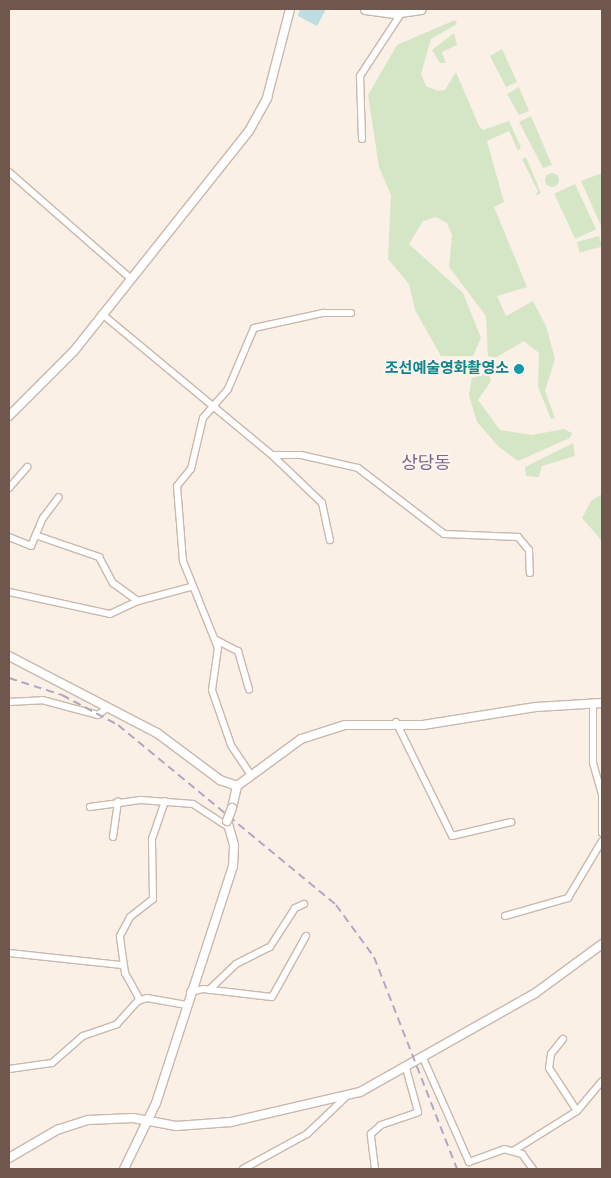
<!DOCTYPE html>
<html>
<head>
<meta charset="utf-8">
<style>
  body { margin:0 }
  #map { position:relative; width:611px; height:1178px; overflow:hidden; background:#faf0e6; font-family:Rubik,"Noto Sans KR",sans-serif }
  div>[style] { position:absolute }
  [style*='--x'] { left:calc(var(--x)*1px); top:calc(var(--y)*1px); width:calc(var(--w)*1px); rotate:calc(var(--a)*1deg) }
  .green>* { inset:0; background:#d5e6c6; transform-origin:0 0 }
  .round { border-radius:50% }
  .water>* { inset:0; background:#bcdee1 }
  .roads { filter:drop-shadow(1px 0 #cab8ad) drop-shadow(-1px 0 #cab8ad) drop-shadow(0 1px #cab8ad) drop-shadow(0 -1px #cab8ad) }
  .minor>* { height:6px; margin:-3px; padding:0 3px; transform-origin:3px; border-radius:3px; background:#fff }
  .tertiary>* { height:8px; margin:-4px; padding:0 4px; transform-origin:4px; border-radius:4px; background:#fff }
  .secondary>* { height:9px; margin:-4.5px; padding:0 4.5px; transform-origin:4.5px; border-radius:4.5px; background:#fff }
  .rail>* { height:2px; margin-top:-1px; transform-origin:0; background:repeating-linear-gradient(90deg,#b3a5c2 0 8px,transparent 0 13px) }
  .bridges { filter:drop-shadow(1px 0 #cab8ad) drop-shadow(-1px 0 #cab8ad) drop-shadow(0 1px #cab8ad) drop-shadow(0 -1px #cab8ad) }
  .tertiary-bridge>* { height:8px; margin:-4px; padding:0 4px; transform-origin:4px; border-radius:4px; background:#fff }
  .dots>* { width:14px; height:14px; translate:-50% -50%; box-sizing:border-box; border:2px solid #fdf5eb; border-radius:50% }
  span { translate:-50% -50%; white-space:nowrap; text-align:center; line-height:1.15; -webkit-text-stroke:4.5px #fdf5eb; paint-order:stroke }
  .culture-label { font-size:15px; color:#0d838f; font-weight:700 }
  .right { translate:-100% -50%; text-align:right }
  .quarter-label { font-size:18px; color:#7c668c }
  .frame { position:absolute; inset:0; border:10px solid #70574d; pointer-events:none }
</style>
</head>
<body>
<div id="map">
  <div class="green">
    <div style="clip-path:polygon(455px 20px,457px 24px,431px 39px,421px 74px,426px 86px,438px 91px,445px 90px,456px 72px,479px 126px,483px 130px,509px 121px,521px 147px,518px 151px,509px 131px,487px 141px,504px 202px,494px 207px,527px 287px,497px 296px,506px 316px,533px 301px,546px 326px,555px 359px,545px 391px,555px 418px,551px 419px,538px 387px,539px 353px,524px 341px,495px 358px,488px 356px,486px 316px,449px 267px,452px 235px,447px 223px,436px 217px,423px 221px,409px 244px,463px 293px,481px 338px,473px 356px,441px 356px,415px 310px,409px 284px,388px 259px,391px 195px,379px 167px,368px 95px,397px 45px)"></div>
    <div style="clip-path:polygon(454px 33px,457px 45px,442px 52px,446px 63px,440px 63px,432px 50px)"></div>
    <div style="clip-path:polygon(502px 49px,517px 82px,506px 87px,490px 56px)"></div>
    <div style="clip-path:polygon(519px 87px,529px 111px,519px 115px,507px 94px)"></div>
    <div style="clip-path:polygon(531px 116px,552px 165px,543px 168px,519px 122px)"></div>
    <div style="clip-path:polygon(526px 157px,541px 193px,535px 196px,538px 191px,522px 159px)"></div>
    <div style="clip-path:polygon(602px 173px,602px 226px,601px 226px,581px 181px)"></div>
    <div class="round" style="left:545px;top:173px;width:14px;height:14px"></div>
    <div style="left:575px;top:184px;width:50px;height:23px;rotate:65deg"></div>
    <div style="left:599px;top:236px;width:11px;height:23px;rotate:75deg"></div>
    <div style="clip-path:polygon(489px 372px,491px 381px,478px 400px,500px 430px,532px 435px,564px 429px,572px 433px,570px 438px,518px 461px,499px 447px,477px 422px,469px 395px,472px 378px)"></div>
    <div style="clip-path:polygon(573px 443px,575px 456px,542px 466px,539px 477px,526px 476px,525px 467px)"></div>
    <div style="clip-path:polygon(602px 494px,602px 541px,582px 518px,591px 501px)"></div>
  </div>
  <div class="water">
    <div style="clip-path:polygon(300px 9px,326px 9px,317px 26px,298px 16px)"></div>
  </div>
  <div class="roads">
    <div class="minor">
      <div style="--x:362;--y:139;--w:63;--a:-91.8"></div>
      <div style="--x:360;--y:76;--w:77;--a:-56.7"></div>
      <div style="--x:9;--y:172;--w:161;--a:41.2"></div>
      <div style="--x:102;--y:314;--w:221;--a:39.7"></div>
      <div style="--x:272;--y:455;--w:29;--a:0"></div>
      <div style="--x:301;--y:455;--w:58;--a:12.8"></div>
      <div style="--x:358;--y:468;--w:108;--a:37.5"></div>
      <div style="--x:444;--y:534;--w:74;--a:2.3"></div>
      <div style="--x:518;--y:537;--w:17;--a:50"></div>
      <div style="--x:529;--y:550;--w:23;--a:88"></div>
      <div style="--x:272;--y:455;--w:69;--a:43.8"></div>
      <div style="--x:322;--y:503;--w:38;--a:78"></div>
      <div style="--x:9;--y:488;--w:28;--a:-49"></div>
      <div style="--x:38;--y:536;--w:65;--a:19"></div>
      <div style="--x:99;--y:557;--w:30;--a:62"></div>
      <div style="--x:113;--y:583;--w:31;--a:36"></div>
      <div style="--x:9;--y:537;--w:24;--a:22"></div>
      <div style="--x:31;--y:546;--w:30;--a:-67"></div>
      <div style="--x:43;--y:518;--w:26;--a:-53"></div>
      <div style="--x:9;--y:592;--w:103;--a:12.3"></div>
      <div style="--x:110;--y:614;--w:31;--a:-25"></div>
      <div style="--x:138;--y:601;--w:55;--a:-14.8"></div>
      <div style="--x:216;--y:640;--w:25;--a:27"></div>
      <div style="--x:238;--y:651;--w:40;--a:74"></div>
      <div style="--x:9;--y:702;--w:33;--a:-3"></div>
      <div style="--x:42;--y:700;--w:58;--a:15"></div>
      <div style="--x:98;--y:715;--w:11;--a:-38"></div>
      <div style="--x:593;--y:703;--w:60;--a:90"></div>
      <div style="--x:593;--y:763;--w:32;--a:74"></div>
      <div style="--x:396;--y:722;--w:127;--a:63.8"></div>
      <div style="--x:452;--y:836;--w:61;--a:-13.3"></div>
      <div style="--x:251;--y:775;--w:36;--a:-124"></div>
      <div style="--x:231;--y:745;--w:58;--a:-109.1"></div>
      <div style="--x:212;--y:690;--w:42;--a:-81.9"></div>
      <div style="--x:218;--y:648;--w:94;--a:-111.9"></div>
      <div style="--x:183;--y:561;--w:75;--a:-94.6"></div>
      <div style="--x:177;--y:486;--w:22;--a:-51"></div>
      <div style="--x:191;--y:469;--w:52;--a:-76.8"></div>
      <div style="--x:203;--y:418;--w:38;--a:-49"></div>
      <div style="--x:228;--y:389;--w:66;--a:-66.9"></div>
      <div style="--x:254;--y:328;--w:71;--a:-12.3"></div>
      <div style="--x:323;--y:313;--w:28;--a:0"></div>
      <div style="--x:602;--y:795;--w:38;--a:90"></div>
      <div style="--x:90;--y:807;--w:51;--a:-7.8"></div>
      <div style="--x:141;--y:800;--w:52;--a:4.4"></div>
      <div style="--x:193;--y:804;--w:38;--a:33"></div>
      <div style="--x:113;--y:837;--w:36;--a:-82"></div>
      <div style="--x:505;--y:916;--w:66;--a:-15.9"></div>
      <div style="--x:568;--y:898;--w:66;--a:-59.2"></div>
      <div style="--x:9;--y:953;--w:114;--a:6.1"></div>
      <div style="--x:209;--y:990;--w:37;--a:-44"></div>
      <div style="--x:236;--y:964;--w:38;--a:-27"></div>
      <div style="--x:270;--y:947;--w:46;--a:-57.3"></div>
      <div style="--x:295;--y:908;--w:10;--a:-24"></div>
      <div style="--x:190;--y:992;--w:13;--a:-13"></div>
      <div style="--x:203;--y:989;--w:69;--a:6.6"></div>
      <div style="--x:272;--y:997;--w:70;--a:-60.9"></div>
      <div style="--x:140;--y:1000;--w:31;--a:-119"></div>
      <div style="--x:125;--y:973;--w:37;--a:-98"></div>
      <div style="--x:120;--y:936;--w:21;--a:-62"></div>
      <div style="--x:130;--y:917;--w:29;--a:-38"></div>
      <div style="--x:153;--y:899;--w:60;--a:-91"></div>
      <div style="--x:152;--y:839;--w:40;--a:-71.1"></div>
      <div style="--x:563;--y:1039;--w:19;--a:129"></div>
      <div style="--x:551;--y:1054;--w:14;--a:98"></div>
      <div style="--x:549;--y:1068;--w:51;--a:56.9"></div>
      <div style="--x:423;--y:1058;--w:114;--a:66.1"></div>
      <div style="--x:469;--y:1162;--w:37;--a:-20"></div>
      <div style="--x:504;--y:1149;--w:19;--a:16"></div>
      <div style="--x:522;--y:1154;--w:19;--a:54"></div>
      <div style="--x:9;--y:1069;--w:43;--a:-7.9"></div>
      <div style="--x:52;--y:1063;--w:41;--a:-41.1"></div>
      <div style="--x:83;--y:1036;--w:36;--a:-19"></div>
      <div style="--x:117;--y:1024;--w:31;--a:-48"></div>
      <div style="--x:138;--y:1001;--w:9;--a:-18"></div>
      <div style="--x:147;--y:998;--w:40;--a:10"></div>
      <div style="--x:513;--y:1151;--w:75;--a:-32"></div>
      <div style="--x:577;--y:1111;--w:39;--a:-50"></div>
      <div style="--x:243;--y:1169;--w:73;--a:-28.7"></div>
      <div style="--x:307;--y:1134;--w:57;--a:-43.6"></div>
      <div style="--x:375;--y:1169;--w:35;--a:-97"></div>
      <div style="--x:371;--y:1134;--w:13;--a:-42"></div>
      <div style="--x:381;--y:1125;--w:39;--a:-19"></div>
      <div style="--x:418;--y:1112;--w:46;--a:-105.3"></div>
    </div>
    <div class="tertiary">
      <div style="--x:9;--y:416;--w:92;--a:-45"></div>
      <div style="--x:74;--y:351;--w:281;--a:-51.5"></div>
      <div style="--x:249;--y:131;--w:38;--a:-61"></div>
      <div style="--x:267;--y:98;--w:92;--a:-75.5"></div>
      <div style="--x:9;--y:656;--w:167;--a:27.5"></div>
      <div style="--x:157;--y:733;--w:79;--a:36.7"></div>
      <div style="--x:220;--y:780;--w:18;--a:19"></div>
      <div style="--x:237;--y:786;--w:79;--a:-36.3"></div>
      <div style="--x:301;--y:739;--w:46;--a:-17.7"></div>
      <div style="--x:345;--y:725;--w:78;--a:0"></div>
      <div style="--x:423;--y:725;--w:114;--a:-9.1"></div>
      <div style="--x:536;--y:707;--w:66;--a:-3.5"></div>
      <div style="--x:232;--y:808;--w:23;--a:-77"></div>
      <div style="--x:9;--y:1158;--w:56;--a:-30.3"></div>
      <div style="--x:57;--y:1130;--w:33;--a:-18"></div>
      <div style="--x:88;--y:1120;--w:45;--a:-2.5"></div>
      <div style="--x:133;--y:1118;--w:44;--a:10.5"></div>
      <div style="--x:176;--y:1126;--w:55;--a:-4.2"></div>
      <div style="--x:231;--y:1122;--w:132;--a:-13.1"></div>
      <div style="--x:360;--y:1092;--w:200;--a:-29.4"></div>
      <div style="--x:534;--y:994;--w:84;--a:-36.3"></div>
      <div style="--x:124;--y:1169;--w:73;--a:-64.1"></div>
      <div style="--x:156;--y:1103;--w:249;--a:-72"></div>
      <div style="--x:233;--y:866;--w:21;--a:-87"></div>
      <div style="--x:234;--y:845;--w:25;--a:-106"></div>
    </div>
    <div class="secondary">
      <div style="--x:365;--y:9;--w:28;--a:8"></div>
      <div style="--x:393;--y:13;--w:28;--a:-8"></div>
    </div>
  </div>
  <div class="rail">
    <div style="--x:9;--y:678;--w:56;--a:17.8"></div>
    <div style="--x:62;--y:695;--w:64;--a:28.2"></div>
    <div style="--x:118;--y:725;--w:283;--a:39.5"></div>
    <div style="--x:336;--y:905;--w:64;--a:53.8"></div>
    <div style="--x:374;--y:957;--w:228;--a:68.6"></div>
  </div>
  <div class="bridges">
    <div class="tertiary-bridge">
      <div style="--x:227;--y:821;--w:14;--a:-69"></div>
    </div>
  </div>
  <div class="dots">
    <div style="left:519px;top:369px;background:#0f9aa8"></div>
  </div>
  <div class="culture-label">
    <span class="right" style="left:509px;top:369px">조선예술영화촬영소</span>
  </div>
  <div class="quarter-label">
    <span style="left:426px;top:463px">상당동</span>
  </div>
  <div class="frame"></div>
</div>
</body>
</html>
